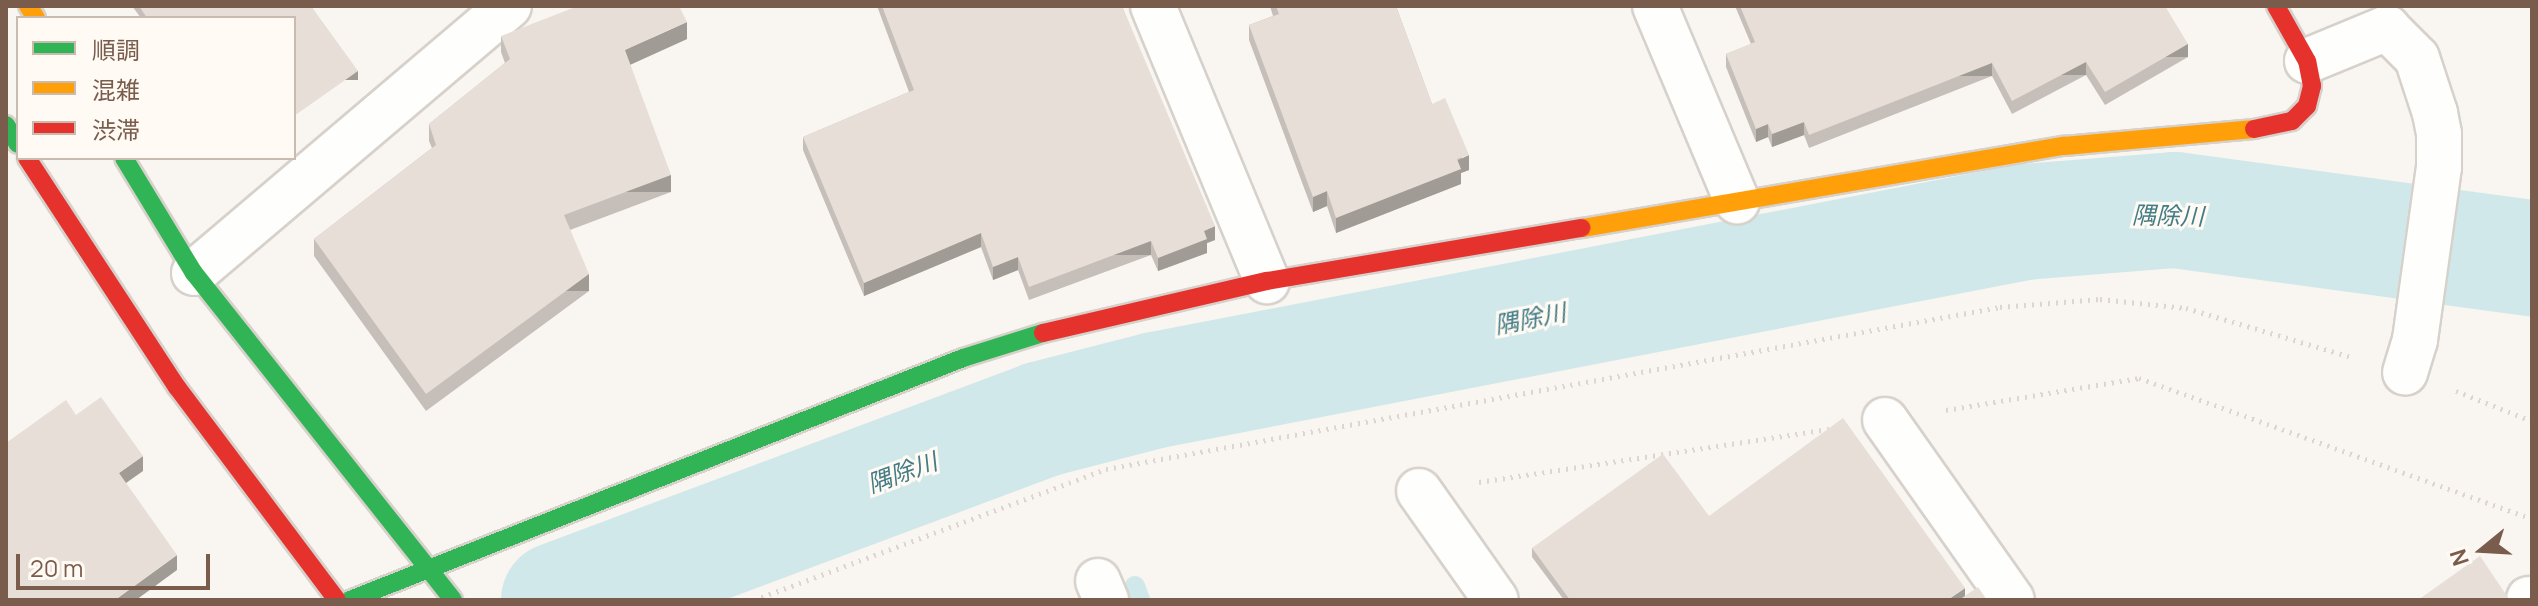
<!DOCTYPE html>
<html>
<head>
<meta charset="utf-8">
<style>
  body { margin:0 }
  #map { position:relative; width:2538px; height:606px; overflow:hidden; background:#f9f5f0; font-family:Manrope,"Noto Sans JP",sans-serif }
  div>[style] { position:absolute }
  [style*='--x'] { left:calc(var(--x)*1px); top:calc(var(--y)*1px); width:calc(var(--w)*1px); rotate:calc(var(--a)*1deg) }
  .stream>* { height:20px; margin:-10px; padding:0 10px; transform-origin:10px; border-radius:10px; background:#d0e8ea }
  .river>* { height:116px; margin:-58px; padding:0 58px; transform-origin:58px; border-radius:58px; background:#d0e8ea }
  .path>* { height:5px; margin-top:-2.5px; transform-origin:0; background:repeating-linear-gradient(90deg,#dcd5d0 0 2px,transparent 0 8px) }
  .roads { filter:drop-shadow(2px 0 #d7d1cb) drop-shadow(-2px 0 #d7d1cb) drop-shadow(0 2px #d7d1cb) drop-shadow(0 -2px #d7d1cb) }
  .street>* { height:44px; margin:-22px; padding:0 22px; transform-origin:22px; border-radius:22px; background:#fefefd }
  .fast>* { height:18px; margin:-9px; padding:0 9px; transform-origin:9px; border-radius:9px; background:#30b455 }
  .slow>* { height:18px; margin:-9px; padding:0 9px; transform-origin:9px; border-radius:9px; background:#ff9f0a }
  .jam>* { height:18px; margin:-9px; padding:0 9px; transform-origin:9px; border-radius:9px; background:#e5322d }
  .wall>* { inset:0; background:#c6bfb9 }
  .shaded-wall>* { inset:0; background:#a19b96; transform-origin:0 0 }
  .building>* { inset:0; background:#e6ded7 }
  span { translate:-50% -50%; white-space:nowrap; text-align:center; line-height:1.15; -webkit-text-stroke:6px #fffaf3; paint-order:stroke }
  .water-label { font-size:24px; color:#437c86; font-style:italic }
  .frame { position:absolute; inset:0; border:8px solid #7a5c4d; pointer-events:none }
  .legend { position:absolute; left:16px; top:16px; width:280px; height:144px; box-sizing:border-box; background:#fffaf3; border:2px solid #cabbb1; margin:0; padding:10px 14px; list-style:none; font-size:24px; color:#7a5c4d }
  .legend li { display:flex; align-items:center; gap:16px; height:40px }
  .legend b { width:40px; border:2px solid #cabbb1 }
  .north { position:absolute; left:2442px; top:510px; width:80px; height:80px; -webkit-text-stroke:6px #fffaf3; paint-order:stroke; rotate:252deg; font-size:22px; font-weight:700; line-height:32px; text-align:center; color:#7a5c4d }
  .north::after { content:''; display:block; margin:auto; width:28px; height:36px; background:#7a5c4d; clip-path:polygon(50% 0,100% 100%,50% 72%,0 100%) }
  .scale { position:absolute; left:16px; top:554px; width:194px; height:36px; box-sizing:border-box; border:4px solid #7a5c4d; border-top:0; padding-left:10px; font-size:24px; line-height:28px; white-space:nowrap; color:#7a5c4d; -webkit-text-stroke:6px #fffaf3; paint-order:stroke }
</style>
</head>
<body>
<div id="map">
  <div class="stream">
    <div style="--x:1135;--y:586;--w:15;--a:70"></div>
  </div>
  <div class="river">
    <div style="--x:559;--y:600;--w:517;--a:-20.5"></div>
    <div style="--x:1043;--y:419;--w:117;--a:-14.4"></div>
    <div style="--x:1156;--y:390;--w:885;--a:-10.94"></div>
    <div style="--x:2025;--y:222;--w:150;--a:-4.6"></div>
    <div style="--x:2175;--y:210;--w:360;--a:7.7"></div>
  </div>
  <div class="path">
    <div style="--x:2456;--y:391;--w:82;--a:21.5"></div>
    <div style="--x:1946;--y:410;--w:196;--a:-9.4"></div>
    <div style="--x:2139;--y:378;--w:418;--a:19.7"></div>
    <div style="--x:1479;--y:482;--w:354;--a:-8.6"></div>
    <div style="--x:754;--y:600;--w:376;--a:-20.4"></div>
    <div style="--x:1106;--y:469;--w:909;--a:-10.27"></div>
    <div style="--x:2000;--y:307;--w:100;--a:-4.6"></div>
    <div style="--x:2100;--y:299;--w:86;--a:6"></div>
    <div style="--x:2186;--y:308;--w:172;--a:16.5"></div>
  </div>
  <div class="roads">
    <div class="street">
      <div style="--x:1153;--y:6;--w:298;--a:67.5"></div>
      <div style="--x:1655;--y:6;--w:212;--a:67.2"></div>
      <div style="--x:2307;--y:61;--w:87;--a:-22.4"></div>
      <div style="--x:2387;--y:28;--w:42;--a:45"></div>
      <div style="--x:2417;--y:58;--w:58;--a:71.9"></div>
      <div style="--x:2435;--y:113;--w:21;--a:79"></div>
      <div style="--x:2439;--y:134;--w:33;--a:90"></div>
      <div style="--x:2439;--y:167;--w:175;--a:97.9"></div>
      <div style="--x:2415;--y:340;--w:34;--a:107"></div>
      <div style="--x:194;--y:273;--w:413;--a:-40.3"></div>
      <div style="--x:1885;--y:420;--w:220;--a:54.8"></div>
      <div style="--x:1419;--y:491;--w:133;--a:54.8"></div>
      <div style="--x:1098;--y:581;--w:21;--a:67"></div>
      <div style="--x:2529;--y:599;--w:1;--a:45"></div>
    </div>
    <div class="fast">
      <div style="--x:6;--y:125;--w:22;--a:58"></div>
      <div style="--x:124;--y:158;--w:135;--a:58.7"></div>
      <div style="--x:194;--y:273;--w:417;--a:51.6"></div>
      <div style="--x:350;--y:600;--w:659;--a:-21.54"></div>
      <div style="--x:963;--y:358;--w:84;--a:-17.4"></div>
    </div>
    <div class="slow">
      <div style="--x:28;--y:6;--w:14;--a:56"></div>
      <div style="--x:1582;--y:228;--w:489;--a:-9.7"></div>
      <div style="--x:2064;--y:146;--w:191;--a:-5.1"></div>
    </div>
    <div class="jam">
      <div style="--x:2254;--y:129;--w:39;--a:-12"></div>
      <div style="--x:2292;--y:121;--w:21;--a:-45"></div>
      <div style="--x:2307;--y:106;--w:21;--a:-76"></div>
      <div style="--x:2312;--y:86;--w:25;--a:-101"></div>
      <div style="--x:2307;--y:61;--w:63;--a:-119.4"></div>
      <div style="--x:27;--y:158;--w:274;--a:56.8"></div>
      <div style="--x:177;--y:387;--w:266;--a:53.1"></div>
      <div style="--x:1043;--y:333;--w:230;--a:-13.1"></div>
      <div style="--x:1267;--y:281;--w:319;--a:-9.6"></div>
    </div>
  </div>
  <div class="wall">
    <div style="clip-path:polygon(132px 6px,311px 6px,358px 80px,294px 18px,141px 18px)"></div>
    <div style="clip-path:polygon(877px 6px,1122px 6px,1215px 240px,1207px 243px,1207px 253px,1158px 271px,1151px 255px,1029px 300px,1018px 270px,993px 280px,981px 247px,864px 296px,803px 150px,803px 137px,909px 92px)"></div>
    <div style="clip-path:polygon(1270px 6px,1396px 6px,1432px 104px,1469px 170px,1461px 173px,1461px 184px,1336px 233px,1327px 206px,1313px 212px,1249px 40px,1249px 25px,1273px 16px)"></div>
    <div style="clip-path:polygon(1735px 6px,2165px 6px,2188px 57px,2105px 105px,2086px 75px,2012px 114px,1992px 76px,1809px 148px,1804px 135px,1772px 147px,1768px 137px,1756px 142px,1726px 67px,1726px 54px,1751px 44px)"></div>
    <div style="clip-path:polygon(501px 36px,687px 39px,630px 65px,671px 192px,570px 230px,589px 291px,426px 411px,314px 256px,314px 239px,432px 148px,429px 141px,429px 124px,505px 63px,501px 52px)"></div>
    <div style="clip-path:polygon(1709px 516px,1965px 596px,1987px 600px,1564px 600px,1532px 557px,1532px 548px)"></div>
  </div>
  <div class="shaded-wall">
    <div style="clip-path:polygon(687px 22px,687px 39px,625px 67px,625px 50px)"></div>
    <div style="left:2188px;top:44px;width:13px;height:96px;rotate:90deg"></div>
    <div style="left:2086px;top:62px;width:13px;height:84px;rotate:90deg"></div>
    <div style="left:1992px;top:63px;width:13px;height:197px;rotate:90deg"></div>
    <div style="left:358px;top:71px;width:9px;height:78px;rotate:90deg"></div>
    <div style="clip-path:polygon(1804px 122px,1804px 135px,1772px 147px,1772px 134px)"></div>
    <div style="clip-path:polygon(1768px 124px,1768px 137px,1756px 142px,1756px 129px)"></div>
    <div style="clip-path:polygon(1469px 155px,1469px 170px,1461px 173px,1461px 184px,1336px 233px,1336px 218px)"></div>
    <div style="left:671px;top:175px;width:17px;height:114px;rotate:90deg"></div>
    <div style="clip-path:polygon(1327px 191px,1327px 206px,1313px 212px,1313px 197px)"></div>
    <div style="clip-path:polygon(1215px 226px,1215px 240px,1207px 243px,1207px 253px,1158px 271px,1158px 258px,1204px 231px)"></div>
    <div style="clip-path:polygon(981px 233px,981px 247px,864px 296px,864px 283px)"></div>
    <div style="left:1151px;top:241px;width:14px;height:130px;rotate:90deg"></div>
    <div style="clip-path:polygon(1018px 257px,1018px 270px,993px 280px,993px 267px)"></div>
    <div style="left:589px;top:274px;width:17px;height:202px;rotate:90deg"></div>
    <div style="clip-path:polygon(143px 456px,143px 471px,119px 488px,119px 473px)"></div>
    <div style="clip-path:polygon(177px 555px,177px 570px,136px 600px,115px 600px)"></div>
    <div style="clip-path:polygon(1965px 588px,1965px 597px,1960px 600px,1948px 600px)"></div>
  </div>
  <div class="building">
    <div style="clip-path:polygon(139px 6px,311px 6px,358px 71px,294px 116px,294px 18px,147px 18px)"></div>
    <div style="clip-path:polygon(578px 6px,679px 6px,687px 22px,625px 50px,671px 175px,564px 215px,589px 274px,426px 394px,314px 239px,436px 145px,429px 124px,510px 59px,501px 36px)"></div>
    <div style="clip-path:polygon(882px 6px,1122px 6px,1215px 226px,1204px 231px,1207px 239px,1158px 258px,1151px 241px,1029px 287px,1018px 257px,993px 267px,981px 233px,864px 283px,803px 137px,914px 90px)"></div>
    <div style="clip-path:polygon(1276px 6px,1396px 6px,1432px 104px,1445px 98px,1469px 155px,1457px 159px,1461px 169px,1336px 218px,1327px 191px,1313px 197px,1249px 25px,1279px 14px)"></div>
    <div style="clip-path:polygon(1740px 6px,2165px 6px,2188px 44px,2105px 92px,2086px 62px,2012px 101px,1992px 63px,1809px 135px,1804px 122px,1772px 134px,1768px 124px,1756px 129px,1726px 54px,1755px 42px)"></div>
    <div style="clip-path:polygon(101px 397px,143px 456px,119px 473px,177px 555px,115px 600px,6px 600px,6px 443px,66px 400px,76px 415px)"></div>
    <div style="clip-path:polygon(1843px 418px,1965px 588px,1948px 600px,1570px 600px,1532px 548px,1663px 454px,1709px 516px)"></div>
    <div style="clip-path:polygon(2480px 556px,2509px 599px,2508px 600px,2418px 600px)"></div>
    <div style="clip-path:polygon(1978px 587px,1987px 600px,1959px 600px)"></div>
  </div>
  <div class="water-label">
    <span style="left:2168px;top:215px;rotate:1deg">隅除川</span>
    <span style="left:1530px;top:318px;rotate:-11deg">隅除川</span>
    <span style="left:902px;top:472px;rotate:-20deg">隅除川</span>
  </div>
  <div class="frame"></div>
  <ul class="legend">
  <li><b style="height:10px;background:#30b455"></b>順調</li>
  <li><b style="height:10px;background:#ff9f0a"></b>混雑</li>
  <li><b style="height:10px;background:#e5322d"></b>渋滞</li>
  </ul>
  <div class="north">N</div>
  <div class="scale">20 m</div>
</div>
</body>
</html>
